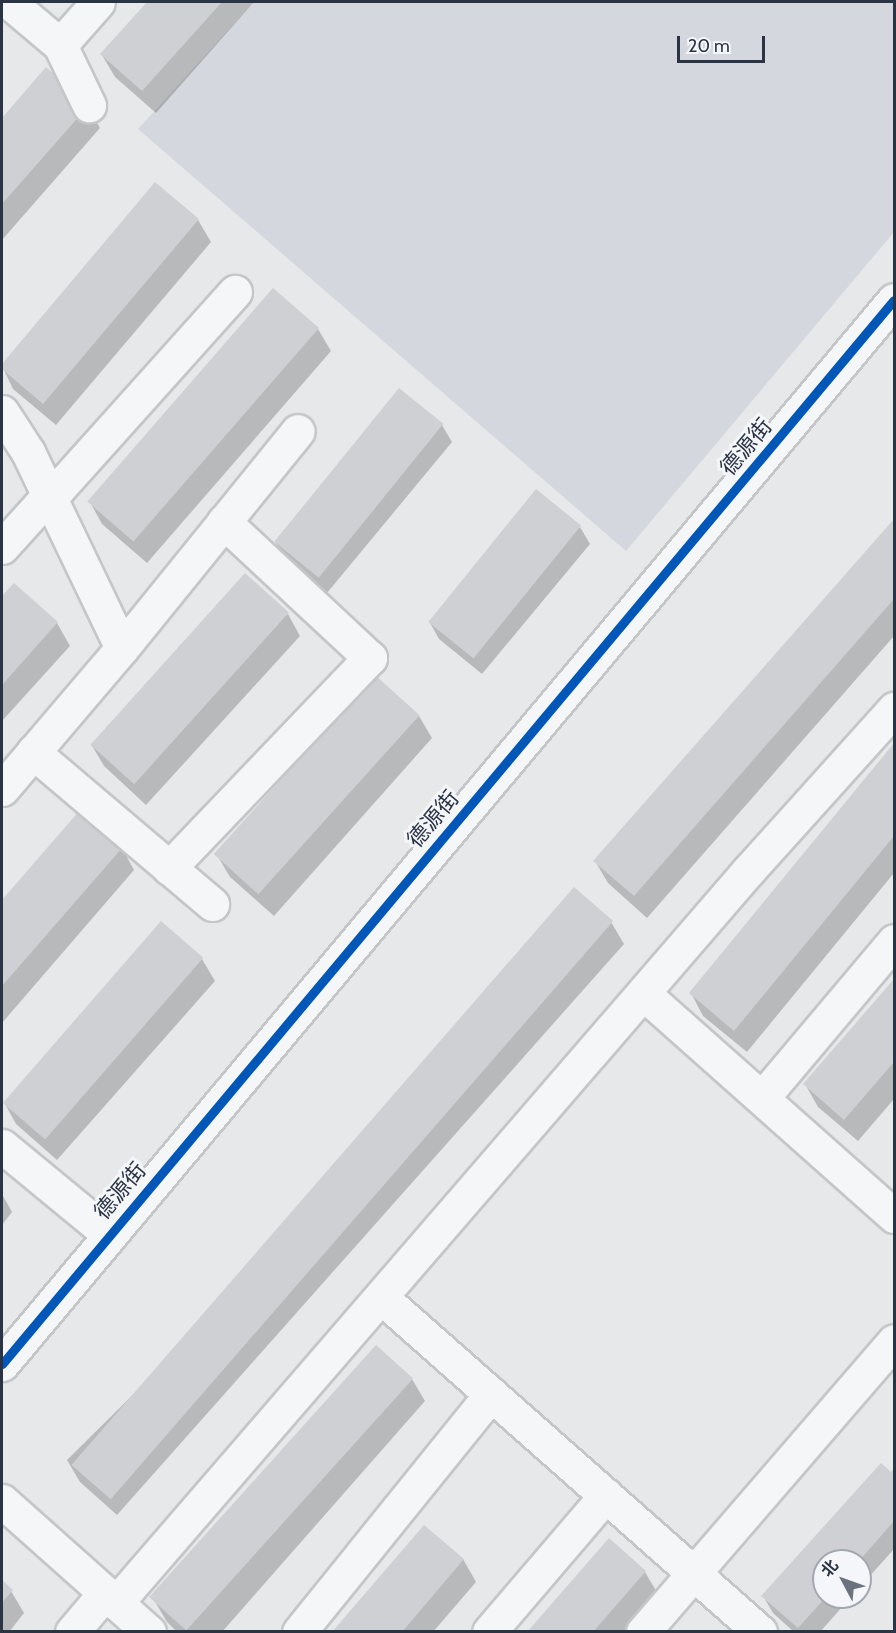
<!DOCTYPE html>
<html>
<head>
<meta charset="utf-8">
<style>
  body { margin:0 }
  #map { position:relative; width:896px; height:1633px; overflow:hidden; background:#e6e8ea; font-family:Cabin,"Noto Sans SC",sans-serif }
  div>[style] { position:absolute }
  [style*='--x'] { left:calc(var(--x)*1px); top:calc(var(--y)*1px); width:calc(var(--w)*1px); rotate:calc(var(--a)*1deg) }
  .built>* { inset:0; background:#d4d7dd }
  .shadow>* { inset:0; background:#0003 }
  .building>* { inset:0; background:#ced0d3; transform-origin:0 0 }
  .roads { filter:drop-shadow(2px 0 #c4c6c8) drop-shadow(-2px 0 #c4c6c8) drop-shadow(0 2px #c4c6c8) drop-shadow(0 -2px #c4c6c8) }
  .minor>* { height:33px; margin:-16.5px; padding:0 16.5px; transform-origin:16.5px; border-radius:16.5px; background:#f5f6f7 }
  .cycleway>* { height:9px; margin:-4.5px; padding:0 4.5px; transform-origin:4.5px; border-radius:4.5px; background:#0057b8 }
  span { translate:-50% -50%; white-space:nowrap; text-align:center; line-height:1.15; -webkit-text-stroke:6px #f4f6f9; paint-order:stroke }
  .street-label { font-size:22px; color:#2b3445 }
  .frame { position:absolute; inset:0; border:3px solid #2b3445; pointer-events:none }
  .north { position:absolute; left:812px; top:1549px; width:60px; height:60px; box-sizing:border-box; background:#f4f6f9; border:2px solid #a4a8b1; border-radius:50%; rotate:311deg; font-size:16px; font-weight:700; line-height:24px; text-align:center; color:#2b3445 }
  .north::after { content:''; display:block; margin:auto; width:21px; height:27px; background:#6c737f; clip-path:polygon(50% 0,100% 100%,50% 72%,0 100%) }
  .scale { position:absolute; left:677px; top:36px; width:88px; height:27px; box-sizing:border-box; border:3px solid #2b3445; border-top:0; padding-left:8px; font-size:18px; line-height:21px; white-space:nowrap; color:#2b3445; -webkit-text-stroke:4px #f4f6f9; paint-order:stroke }
</style>
</head>
<body>
<div id="map">
  <div class="built">
    <div style="clip-path:polygon(254px 2px,894px 2px,894px 232px,626px 551px,138px 129px)"></div>
  </div>
  <div class="shadow">
    <div style="clip-path:polygon(149px 2px,254px 2px,156px 113px,115px 77px,102px 55px)"></div>
    <div style="clip-path:polygon(46px 69px,88px 106px,100px 128px,2px 240px,2px 120px)"></div>
    <div style="clip-path:polygon(156px 184px,198px 220px,211px 242px,56px 425px,13px 389px,2px 366px)"></div>
    <div style="clip-path:polygon(318px 329px,331px 351px,147px 563px,102px 524px,90px 502px)"></div>
    <div style="clip-path:polygon(400px 390px,442px 425px,452px 442px,327px 593px,285px 558px,275px 541px)"></div>
    <div style="clip-path:polygon(894px 521px,894px 636px,647px 918px,608px 883px,595px 861px)"></div>
    <div style="clip-path:polygon(580px 527px,590px 544px,482px 674px,439px 639px,429px 621px)"></div>
    <div style="clip-path:polygon(14px 585px,57px 623px,70px 646px,2px 721px,2px 598px)"></div>
    <div style="clip-path:polygon(288px 614px,300px 636px,146px 805px,104px 766px,91px 744px)"></div>
    <div style="clip-path:polygon(375px 677px,419px 716px,432px 738px,274px 916px,230px 877px,217px 855px)"></div>
    <div style="clip-path:polygon(894px 746px,894px 873px,747px 1052px,703px 1016px,691px 993px)"></div>
    <div style="clip-path:polygon(80px 812px,122px 848px,134px 870px,2px 1023px,2px 902px)"></div>
    <div style="clip-path:polygon(611px 922px,624px 944px,117px 1515px,80px 1482px,67px 1460px)"></div>
    <div style="clip-path:polygon(202px 959px,215px 981px,57px 1160px,16px 1124px,4px 1102px)"></div>
    <div style="clip-path:polygon(894px 981px,894px 1099px,858px 1141px,818px 1107px,805px 1084px)"></div>
    <div style="clip-path:polygon(2px 1194px,12px 1212px,2px 1225px)"></div>
    <div style="clip-path:polygon(412px 1379px,425px 1401px,222px 1632px,177px 1632px,167px 1622px,154px 1600px)"></div>
    <div style="clip-path:polygon(894px 1470px,894px 1549px,860px 1587px,860px 1561px,824px 1561px,824px 1597px,851px 1597px,820px 1632px,794px 1632px,773px 1613px,763px 1596px)"></div>
    <div style="clip-path:polygon(463px 1559px,476px 1582px,433px 1632px,334px 1632px)"></div>
    <div style="clip-path:polygon(645px 1572px,658px 1594px,625px 1632px,529px 1632px)"></div>
    <div style="clip-path:polygon(2px 1582px,11px 1591px,24px 1613px,9px 1632px,2px 1632px)"></div>
  </div>
  <div class="building">
    <div style="clip-path:polygon(147px 2px,222px 2px,142px 91px,100px 54px)"></div>
    <div style="clip-path:polygon(46px 67px,89px 105px,2px 204px,2px 118px)"></div>
    <div style="clip-path:polygon(155px 182px,199px 219px,43px 404px,2px 369px,2px 364px)"></div>
    <div style="left:273px;top:288px;width:61px;height:283px;rotate:41deg"></div>
    <div style="left:399px;top:388px;width:57px;height:198px;rotate:39deg"></div>
    <div style="left:536px;top:489px;width:58px;height:171px;rotate:39deg"></div>
    <div style="clip-path:polygon(894px 519px,894px 599px,634px 896px,593px 861px)"></div>
    <div style="left:245px;top:573px;width:59px;height:231px;rotate:42deg"></div>
    <div style="clip-path:polygon(14px 583px,58px 622px,2px 685px,2px 596px)"></div>
    <div style="left:375px;top:675px;width:60px;height:241px;rotate:42deg"></div>
    <div style="clip-path:polygon(894px 743px,894px 836px,734px 1031px,689px 993px)"></div>
    <div style="clip-path:polygon(80px 810px,123px 847px,2px 986px,2px 900px)"></div>
    <div style="left:574px;top:887px;width:52px;height:766px;rotate:41deg"></div>
    <div style="left:161px;top:921px;width:56px;height:241px;rotate:41deg"></div>
    <div style="clip-path:polygon(894px 979px,894px 1062px,844px 1120px,803px 1084px)"></div>
    <div style="left:376px;top:1345px;width:50px;height:339px;rotate:42deg"></div>
    <div style="clip-path:polygon(881px 1463px,891px 1472px,894px 1468px,894px 1521px,859px 1561px,824px 1561px,824px 1597px,826px 1597px,798px 1628px,761px 1596px)"></div>
    <div style="clip-path:polygon(424px 1525px,464px 1559px,402px 1632px,332px 1632px)"></div>
    <div style="clip-path:polygon(609px 1538px,646px 1571px,593px 1632px,527px 1632px)"></div>
    <div style="clip-path:polygon(2px 1580px,13px 1590px,2px 1603px)"></div>
  </div>
  <div class="roads">
    <div class="minor">
      <div style="--x:9;--y:2;--w:67;--a:40.1"></div>
      <div style="--x:60;--y:45;--w:67;--a:64.2"></div>
      <div style="--x:60;--y:45;--w:57;--a:-48.5"></div>
      <div style="--x:2;--y:412;--w:48;--a:57"></div>
      <div style="--x:28;--y:452;--w:217;--a:64.4"></div>
      <div style="--x:2;--y:547;--w:57;--a:-47.9"></div>
      <div style="--x:40;--y:505;--w:12;--a:-35"></div>
      <div style="--x:50;--y:498;--w:277;--a:-48.1"></div>
      <div style="--x:33;--y:752;--w:235;--a:40.3"></div>
      <div style="--x:2;--y:789;--w:185;--a:-49.6"></div>
      <div style="--x:122;--y:648;--w:279;--a:-51"></div>
      <div style="--x:169;--y:868;--w:291;--a:-46.3"></div>
      <div style="--x:370;--y:658;--w:200;--a:-137"></div>
      <div style="--x:643;--y:993;--w:336;--a:41.6"></div>
      <div style="--x:762;--y:1098;--w:205;--a:-49.9"></div>
      <div style="--x:2;--y:1146;--w:140;--a:39.5"></div>
      <div style="--x:381;--y:1297;--w:506;--a:41.47"></div>
      <div style="--x:2;--y:1364;--w:1388;--a:-50.03"></div>
      <div style="--x:2;--y:1501;--w:197;--a:41.7"></div>
      <div style="--x:116;--y:1603;--w:968;--a:-49.19"></div>
      <div style="--x:749;--y:870;--w:217;--a:-48"></div>
      <div style="--x:72;--y:1632;--w:51;--a:-49.8"></div>
      <div style="--x:299;--y:1632;--w:306;--a:-51.1"></div>
      <div style="--x:489;--y:1632;--w:180;--a:-49.5"></div>
      <div style="--x:643;--y:1632;--w:384;--a:-49.2"></div>
    </div>
  </div>
  <div class="cycleway">
    <div style="--x:2;--y:1364;--w:1388;--a:-50.03"></div>
  </div>
  <div class="street-label">
    <span style="left:746px;top:447px;rotate:-50deg">德源街</span>
    <span style="left:433px;top:819px;rotate:-50deg">德源街</span>
    <span style="left:120px;top:1191px;rotate:-50deg">德源街</span>
  </div>
  <div class="frame"></div>
  <div class="north">北</div>
  <div class="scale">20 m</div>
</div>
</body>
</html>
